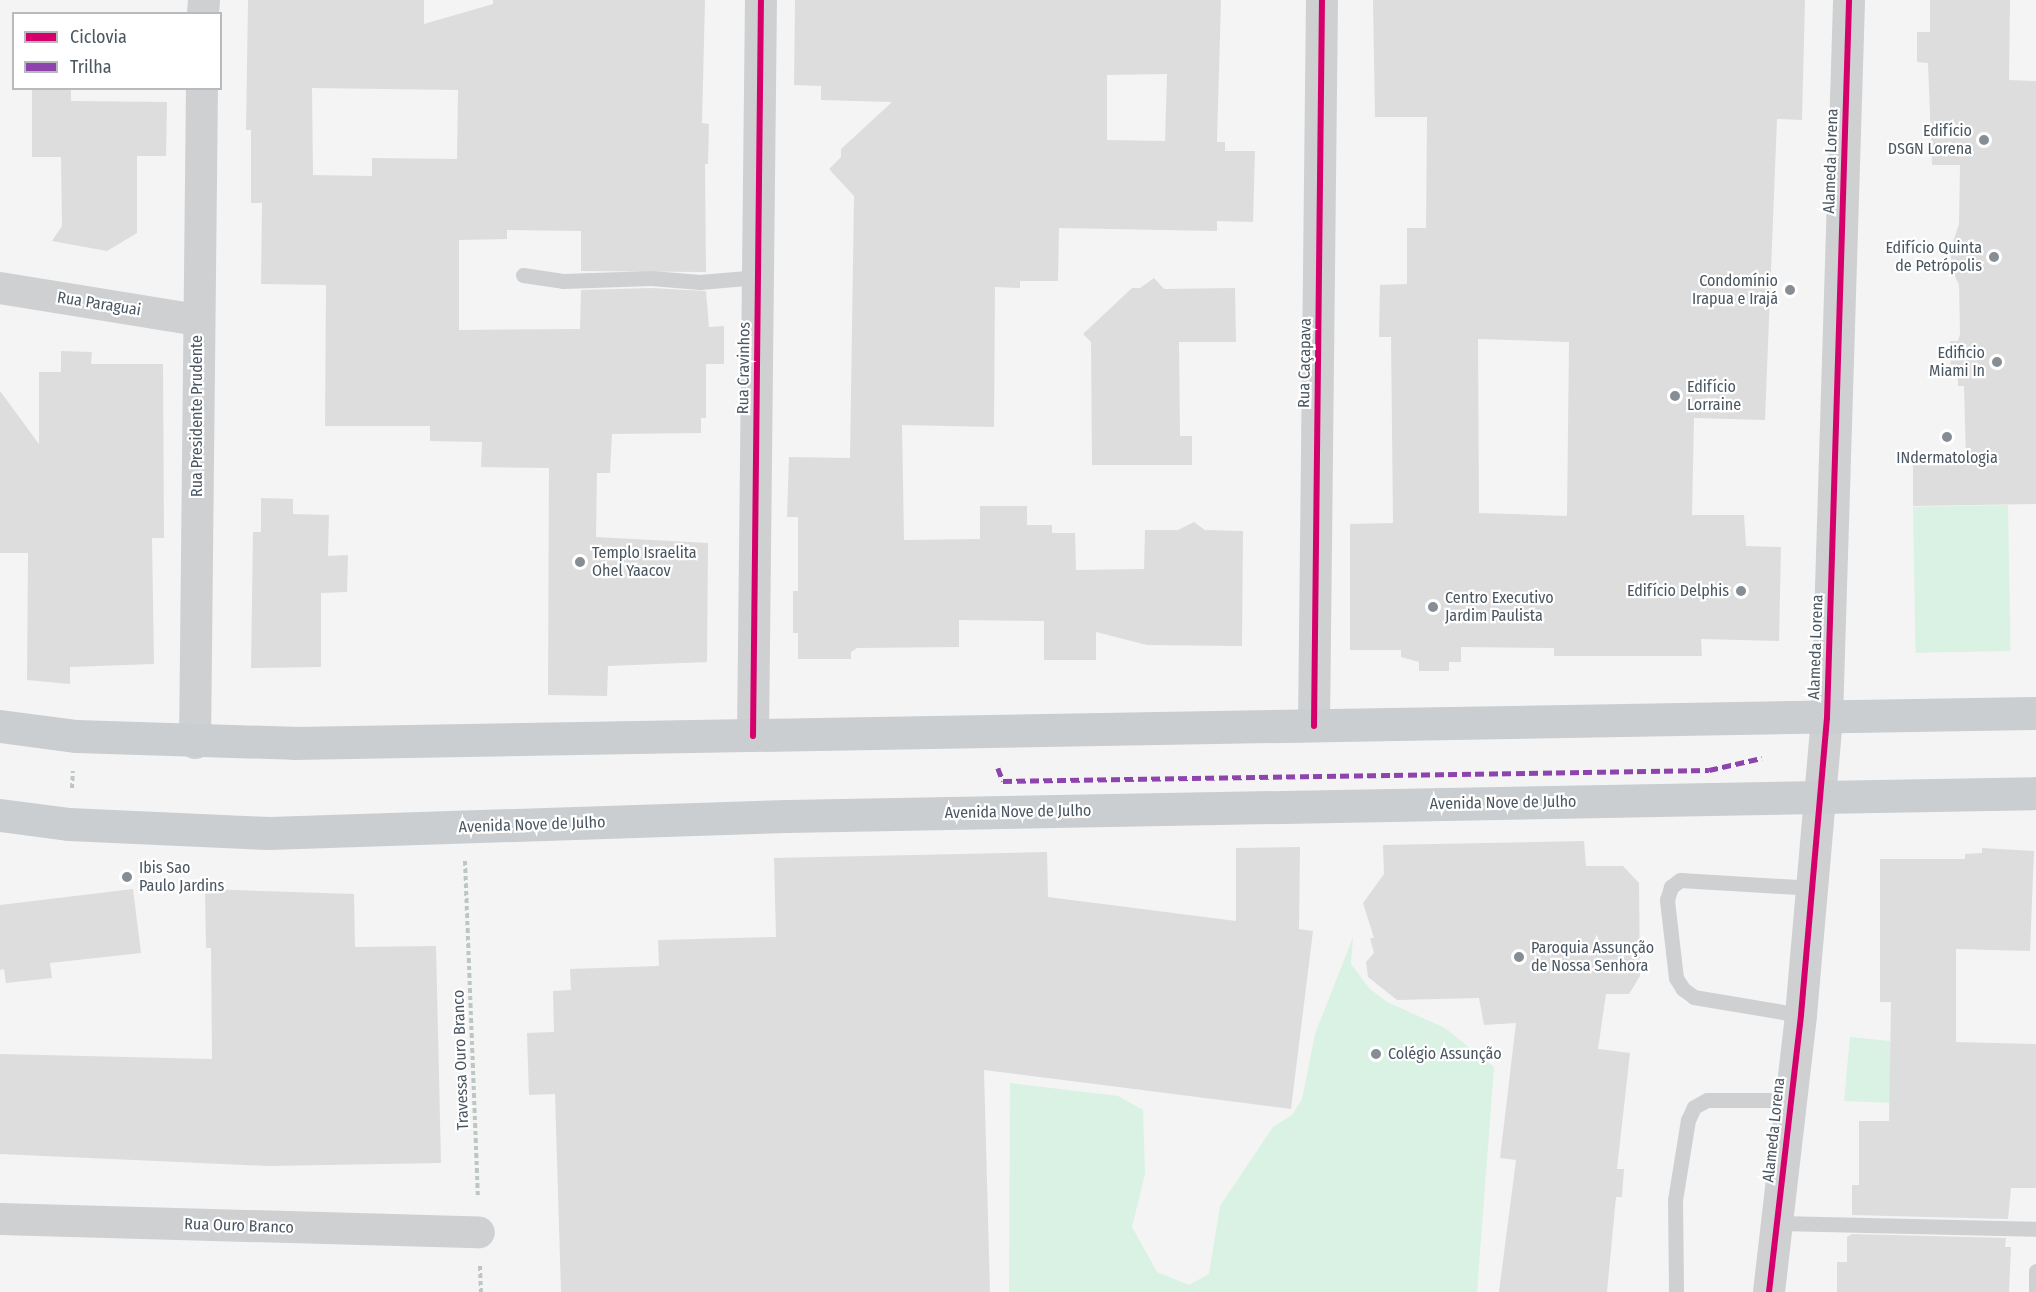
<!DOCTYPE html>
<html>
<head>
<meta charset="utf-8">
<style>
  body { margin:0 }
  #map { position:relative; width:2036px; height:1292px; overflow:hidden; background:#f4f4f4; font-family:"Fira Sans Condensed",sans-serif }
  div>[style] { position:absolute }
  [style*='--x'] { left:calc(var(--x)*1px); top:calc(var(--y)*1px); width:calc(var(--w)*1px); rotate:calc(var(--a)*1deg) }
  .green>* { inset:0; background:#d9f2e3; transform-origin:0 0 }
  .building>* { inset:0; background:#ddddde }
  .path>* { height:4px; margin-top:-2px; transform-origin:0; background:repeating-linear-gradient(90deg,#bcc7c4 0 4.5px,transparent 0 7.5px) }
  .lane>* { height:15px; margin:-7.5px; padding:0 7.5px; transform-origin:7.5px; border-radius:7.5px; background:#ced0d2 }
  .street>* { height:32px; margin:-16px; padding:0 16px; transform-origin:16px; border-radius:16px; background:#ced0d2 }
  .primary>* { height:33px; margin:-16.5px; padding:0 16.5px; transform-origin:16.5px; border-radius:16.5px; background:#caced1 }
  .quiet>* { height:4.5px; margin-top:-2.25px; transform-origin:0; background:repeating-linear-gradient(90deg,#8e44ad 0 9px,transparent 0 13.5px) }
  .cycleway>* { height:6px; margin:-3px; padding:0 3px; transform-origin:3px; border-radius:3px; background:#d6006c }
  .dots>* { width:16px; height:16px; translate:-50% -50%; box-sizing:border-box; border:3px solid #fff; border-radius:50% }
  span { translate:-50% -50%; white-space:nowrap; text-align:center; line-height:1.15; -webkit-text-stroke:4.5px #fff; paint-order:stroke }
  .poi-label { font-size:16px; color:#4a5661 }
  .right { translate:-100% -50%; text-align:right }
  .left { translate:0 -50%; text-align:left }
  .street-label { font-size:16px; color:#4a5661 }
  .legend { position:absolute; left:12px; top:12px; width:210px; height:78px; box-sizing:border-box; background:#fff; border:2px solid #b7bbc0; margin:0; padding:8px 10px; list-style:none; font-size:18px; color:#4a5661 }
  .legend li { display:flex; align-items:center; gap:12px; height:30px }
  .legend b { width:30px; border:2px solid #b7bbc0 }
</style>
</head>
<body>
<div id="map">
  <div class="green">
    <div style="left:2008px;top:505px;width:146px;height:95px;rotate:89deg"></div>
    <div style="clip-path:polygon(1353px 937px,1351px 964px,1370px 989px,1387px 1002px,1445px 1028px,1494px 1067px,1477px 1292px,1009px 1292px,1010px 1083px,1118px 1096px,1143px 1110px,1145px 1174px,1132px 1227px,1157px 1272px,1189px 1285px,1209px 1274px,1220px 1206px,1273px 1127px,1292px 1115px,1302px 1099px,1315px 1034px)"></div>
    <div style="clip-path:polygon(1850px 1037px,1890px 1041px,1890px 1103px,1844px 1101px)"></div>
  </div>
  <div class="building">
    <div style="clip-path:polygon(evenodd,248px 0,424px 0,424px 24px,493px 4px,493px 0,705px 0,702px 123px,709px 124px,708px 164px,705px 164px,706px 272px,581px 271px,581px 231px,507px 230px,507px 239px,459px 240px,459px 330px,580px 329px,581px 290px,651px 288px,706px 291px,709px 327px,724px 326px,724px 364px,706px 364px,706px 418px,701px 418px,701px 433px,612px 434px,610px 473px,597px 473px,596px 537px,708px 543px,707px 662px,608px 666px,607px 696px,548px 695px,549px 468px,481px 467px,482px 442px,430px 441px,430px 426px,325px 426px,326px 285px,261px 284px,262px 203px,251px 203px,251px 130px,246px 130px,248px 0,312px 88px,458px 90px,457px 159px,372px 158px,372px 176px,313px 175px,312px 88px)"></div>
    <div style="clip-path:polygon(evenodd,795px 0,1221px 0,1217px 142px,1225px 142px,1225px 151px,1255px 151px,1253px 222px,1217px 221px,1217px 231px,1059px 228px,1058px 281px,1020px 281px,1020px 288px,995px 287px,994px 427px,902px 425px,904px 540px,980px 539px,980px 506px,1027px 506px,1027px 525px,1052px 525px,1052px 533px,1075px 533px,1076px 570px,1144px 569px,1145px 530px,1178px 530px,1194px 522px,1205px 530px,1243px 531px,1242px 646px,1147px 645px,1096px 632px,1096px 660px,1044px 660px,1044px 621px,959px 620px,959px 647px,857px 648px,851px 652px,851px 659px,798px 659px,798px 633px,793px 633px,793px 591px,798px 591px,798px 517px,787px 517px,789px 457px,850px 458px,854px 196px,829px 169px,841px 157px,841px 149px,892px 102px,821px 100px,821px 86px,794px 85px,795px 0,1167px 74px,1165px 141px,1107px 140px,1107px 75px,1167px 74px)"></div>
    <div style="clip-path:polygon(evenodd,1373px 0,1805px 0,1802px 120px,1777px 119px,1765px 420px,1694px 418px,1692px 515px,1744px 515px,1746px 546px,1781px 547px,1779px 641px,1701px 639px,1702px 656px,1554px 656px,1554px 648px,1461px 647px,1461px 662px,1449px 662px,1449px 671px,1419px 671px,1419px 662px,1401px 657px,1401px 650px,1350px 650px,1350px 524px,1393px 523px,1391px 337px,1379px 337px,1380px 285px,1407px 284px,1407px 228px,1426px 228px,1427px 117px,1375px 117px,1373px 0,1478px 339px,1569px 342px,1567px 516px,1479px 513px,1478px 339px)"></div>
    <div style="clip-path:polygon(1930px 0,2010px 0,2009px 80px,2036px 81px,2036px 504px,1913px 506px,1913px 461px,1966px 461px,1964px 386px,1958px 386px,1958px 377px,1951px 377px,1950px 341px,1958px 341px,1960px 334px,1959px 285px,1951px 267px,1951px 248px,1959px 224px,1960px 165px,1932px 165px,1928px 63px,1917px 62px,1917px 32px,1930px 32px)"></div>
    <div style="clip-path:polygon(32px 88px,71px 88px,71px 101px,167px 102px,166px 156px,137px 156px,137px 233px,107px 251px,52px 241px,62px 226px,61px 157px,32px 157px)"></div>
    <div style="clip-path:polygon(1154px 278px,1164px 289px,1235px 288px,1236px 342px,1179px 342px,1180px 436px,1192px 436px,1192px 465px,1092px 465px,1091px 342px,1083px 334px,1132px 288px,1140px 288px)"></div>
    <div style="clip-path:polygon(61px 351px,92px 352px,91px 364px,163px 364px,164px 538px,152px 538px,154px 664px,70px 667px,70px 684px,27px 680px,28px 553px,0 553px,0 391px,39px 444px,39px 372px,61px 372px)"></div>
    <div style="clip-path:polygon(261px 498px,293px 499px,293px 514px,329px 515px,328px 556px,348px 555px,347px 592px,321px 593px,321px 667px,251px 668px,253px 532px,261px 532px)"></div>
    <div style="clip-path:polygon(1584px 841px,1586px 866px,1623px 866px,1639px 883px,1640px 976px,1629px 994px,1606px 994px,1598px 1049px,1630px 1053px,1617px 1169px,1624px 1169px,1622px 1197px,1616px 1197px,1607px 1292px,1499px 1292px,1516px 1160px,1500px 1158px,1516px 1023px,1484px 1025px,1479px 998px,1397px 1000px,1368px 977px,1366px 962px,1374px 953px,1370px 938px,1374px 938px,1363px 903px,1384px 874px,1383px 845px)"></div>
    <div style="clip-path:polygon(1300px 847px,1299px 929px,1313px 931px,1291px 1109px,984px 1070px,990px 1292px,561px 1292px,555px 1094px,529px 1095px,527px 1033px,554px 1032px,553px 991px,571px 990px,570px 969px,659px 966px,658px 940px,776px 937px,774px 858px,1047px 852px,1048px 897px,1236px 921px,1236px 848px)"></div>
    <div style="clip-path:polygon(1982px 848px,2034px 851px,2030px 951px,1956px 949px,1956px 1042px,2036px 1044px,2036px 1188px,2011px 1188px,2008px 1219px,1852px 1215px,1852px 1185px,1859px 1185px,1859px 1121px,1889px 1121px,1891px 1002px,1880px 1002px,1880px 859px,1965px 859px,1965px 854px,1982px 853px)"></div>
    <div style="clip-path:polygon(133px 889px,141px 953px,50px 963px,52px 978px,6px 983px,4px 969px,0 970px,0 905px)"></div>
    <div style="clip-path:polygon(205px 889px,354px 894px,355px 947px,436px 946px,441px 1163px,268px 1166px,0 1154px,0 1054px,212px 1059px,211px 948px,206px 948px)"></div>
    <div style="clip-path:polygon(1852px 1234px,2006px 1238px,2005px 1247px,2011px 1247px,2009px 1292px,1837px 1292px,1837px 1262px,1847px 1262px,1847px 1237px)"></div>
  </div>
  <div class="path">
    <div style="--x:72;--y:788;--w:17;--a:-87"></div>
    <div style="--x:465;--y:861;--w:337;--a:87.8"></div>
    <div style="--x:480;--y:1266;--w:26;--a:88"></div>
  </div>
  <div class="lane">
    <div style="--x:523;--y:275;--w:40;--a:8.5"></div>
    <div style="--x:563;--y:281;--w:88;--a:-2"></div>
    <div style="--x:651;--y:278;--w:49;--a:4.7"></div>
    <div style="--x:700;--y:282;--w:58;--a:-4.9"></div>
    <div style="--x:1801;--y:1015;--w:109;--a:-170.5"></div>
    <div style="--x:1694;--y:997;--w:14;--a:-144"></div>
    <div style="--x:1683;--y:989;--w:13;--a:-122"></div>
    <div style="--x:1676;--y:978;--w:79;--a:-96.6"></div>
    <div style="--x:1667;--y:900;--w:14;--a:-73"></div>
    <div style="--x:1671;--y:887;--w:11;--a:-38"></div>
    <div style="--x:1680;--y:880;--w:134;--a:3.4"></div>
    <div style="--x:1778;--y:1223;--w:258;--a:1.3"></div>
    <div style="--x:1676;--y:1292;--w:92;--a:-90.6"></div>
    <div style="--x:1675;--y:1200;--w:81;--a:-80.8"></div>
    <div style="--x:1688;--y:1120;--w:14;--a:-65"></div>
    <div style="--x:1694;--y:1107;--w:15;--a:-28"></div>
    <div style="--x:1707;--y:1100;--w:84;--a:0"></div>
    <div style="--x:2036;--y:1292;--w:21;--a:-90"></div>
  </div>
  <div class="street">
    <div style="--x:203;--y:14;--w:14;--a:-86"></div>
    <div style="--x:0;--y:288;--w:200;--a:9.2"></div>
    <div style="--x:1314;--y:726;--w:726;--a:-89.37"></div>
    <div style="--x:753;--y:736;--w:736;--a:-89.38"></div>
    <div style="--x:195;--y:743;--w:655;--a:-89.39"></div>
    <div style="--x:0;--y:1219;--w:479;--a:1.6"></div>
    <div style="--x:1769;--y:1292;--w:279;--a:-83.4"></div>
    <div style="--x:1801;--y:1015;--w:298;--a:-85"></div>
    <div style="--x:1827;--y:718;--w:718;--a:-88.24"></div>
  </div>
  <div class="primary">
    <div style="--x:0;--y:726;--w:77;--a:7.5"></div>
    <div style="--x:76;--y:736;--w:217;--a:1.8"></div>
    <div style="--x:293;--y:743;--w:1743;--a:-0.99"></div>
    <div style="--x:0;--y:815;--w:70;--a:7.4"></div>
    <div style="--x:69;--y:824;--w:200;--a:2.6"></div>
    <div style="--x:269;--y:833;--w:518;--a:-1.88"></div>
    <div style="--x:787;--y:816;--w:1249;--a:-1.05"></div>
  </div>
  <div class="quiet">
    <div style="--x:998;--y:768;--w:14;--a:69"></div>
    <div style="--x:1003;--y:781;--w:706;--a:-0.89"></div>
    <div style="--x:1709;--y:770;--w:54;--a:-12.8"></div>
  </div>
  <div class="cycleway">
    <div style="--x:1314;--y:726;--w:726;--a:-89.37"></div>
    <div style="--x:753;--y:736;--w:736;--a:-89.38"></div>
    <div style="--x:1769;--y:1292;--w:279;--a:-83.4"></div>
    <div style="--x:1801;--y:1015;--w:298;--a:-85"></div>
    <div style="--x:1827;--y:718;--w:718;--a:-88.24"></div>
  </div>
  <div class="dots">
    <div style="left:1984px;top:140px;background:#868d94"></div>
    <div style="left:1994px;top:257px;background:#868d94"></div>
    <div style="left:1790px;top:290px;background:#868d94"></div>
    <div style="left:1997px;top:362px;background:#868d94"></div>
    <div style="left:1675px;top:396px;background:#868d94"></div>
    <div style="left:1947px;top:437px;background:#868d94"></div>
    <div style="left:580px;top:562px;background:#868d94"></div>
    <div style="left:1741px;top:591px;background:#868d94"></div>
    <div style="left:1433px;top:607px;background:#868d94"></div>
    <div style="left:127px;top:877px;background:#868d94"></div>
    <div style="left:1519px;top:957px;background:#868d94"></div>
    <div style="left:1376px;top:1054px;background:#868d94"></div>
  </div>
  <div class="poi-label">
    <span class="right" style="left:1972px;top:140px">Edifício<br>DSGN Lorena</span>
    <span class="right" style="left:1982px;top:257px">Edifício Quinta<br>de Petrópolis</span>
    <span class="right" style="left:1778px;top:290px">Condomínio<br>Irapua e Irajá</span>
    <span class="right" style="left:1985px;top:362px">Edificio<br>Miami In</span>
    <span class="left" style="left:1687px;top:396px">Edifício<br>Lorraine</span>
    <span style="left:1947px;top:458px">INdermatologia</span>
    <span class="left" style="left:592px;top:562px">Templo Israelita<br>Ohel Yaacov</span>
    <span class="right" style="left:1729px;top:591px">Edifício Delphis</span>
    <span class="left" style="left:1445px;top:607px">Centro Executivo<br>Jardim Paulista</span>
    <span class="left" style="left:139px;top:877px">Ibis Sao<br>Paulo Jardins</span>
    <span class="left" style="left:1531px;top:957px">Paroquia Assunção<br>de Nossa Senhora</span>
    <span class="left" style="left:1388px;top:1054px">Colégio Assunção</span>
  </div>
  <div class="street-label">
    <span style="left:1831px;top:161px;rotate:-88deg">Alameda Lorena</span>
    <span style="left:99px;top:304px;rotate:9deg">Rua Paraguai</span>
    <span style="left:1305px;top:363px;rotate:-89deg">Rua Caçapava</span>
    <span style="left:744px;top:368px;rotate:-89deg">Rua Cravinhos</span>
    <span style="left:197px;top:416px;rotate:-90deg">Rua Presidente Prudente</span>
    <span style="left:1816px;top:647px;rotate:-88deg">Alameda Lorena</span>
    <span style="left:1503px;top:803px;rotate:-1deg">Avenida Nove de Julho</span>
    <span style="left:1018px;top:812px;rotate:-1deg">Avenida Nove de Julho</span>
    <span style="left:532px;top:825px;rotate:-2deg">Avenida Nove de Julho</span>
    <span style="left:461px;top:1060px;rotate:-92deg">Travessa Ouro Branco</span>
    <span style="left:1774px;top:1130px;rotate:-84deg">Alameda Lorena</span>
    <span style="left:239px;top:1226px;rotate:2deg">Rua Ouro Branco</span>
  </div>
  <ul class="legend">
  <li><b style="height:8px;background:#d6006c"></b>Ciclovia</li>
  <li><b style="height:8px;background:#8e44ad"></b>Trilha</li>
  </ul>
</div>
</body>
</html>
